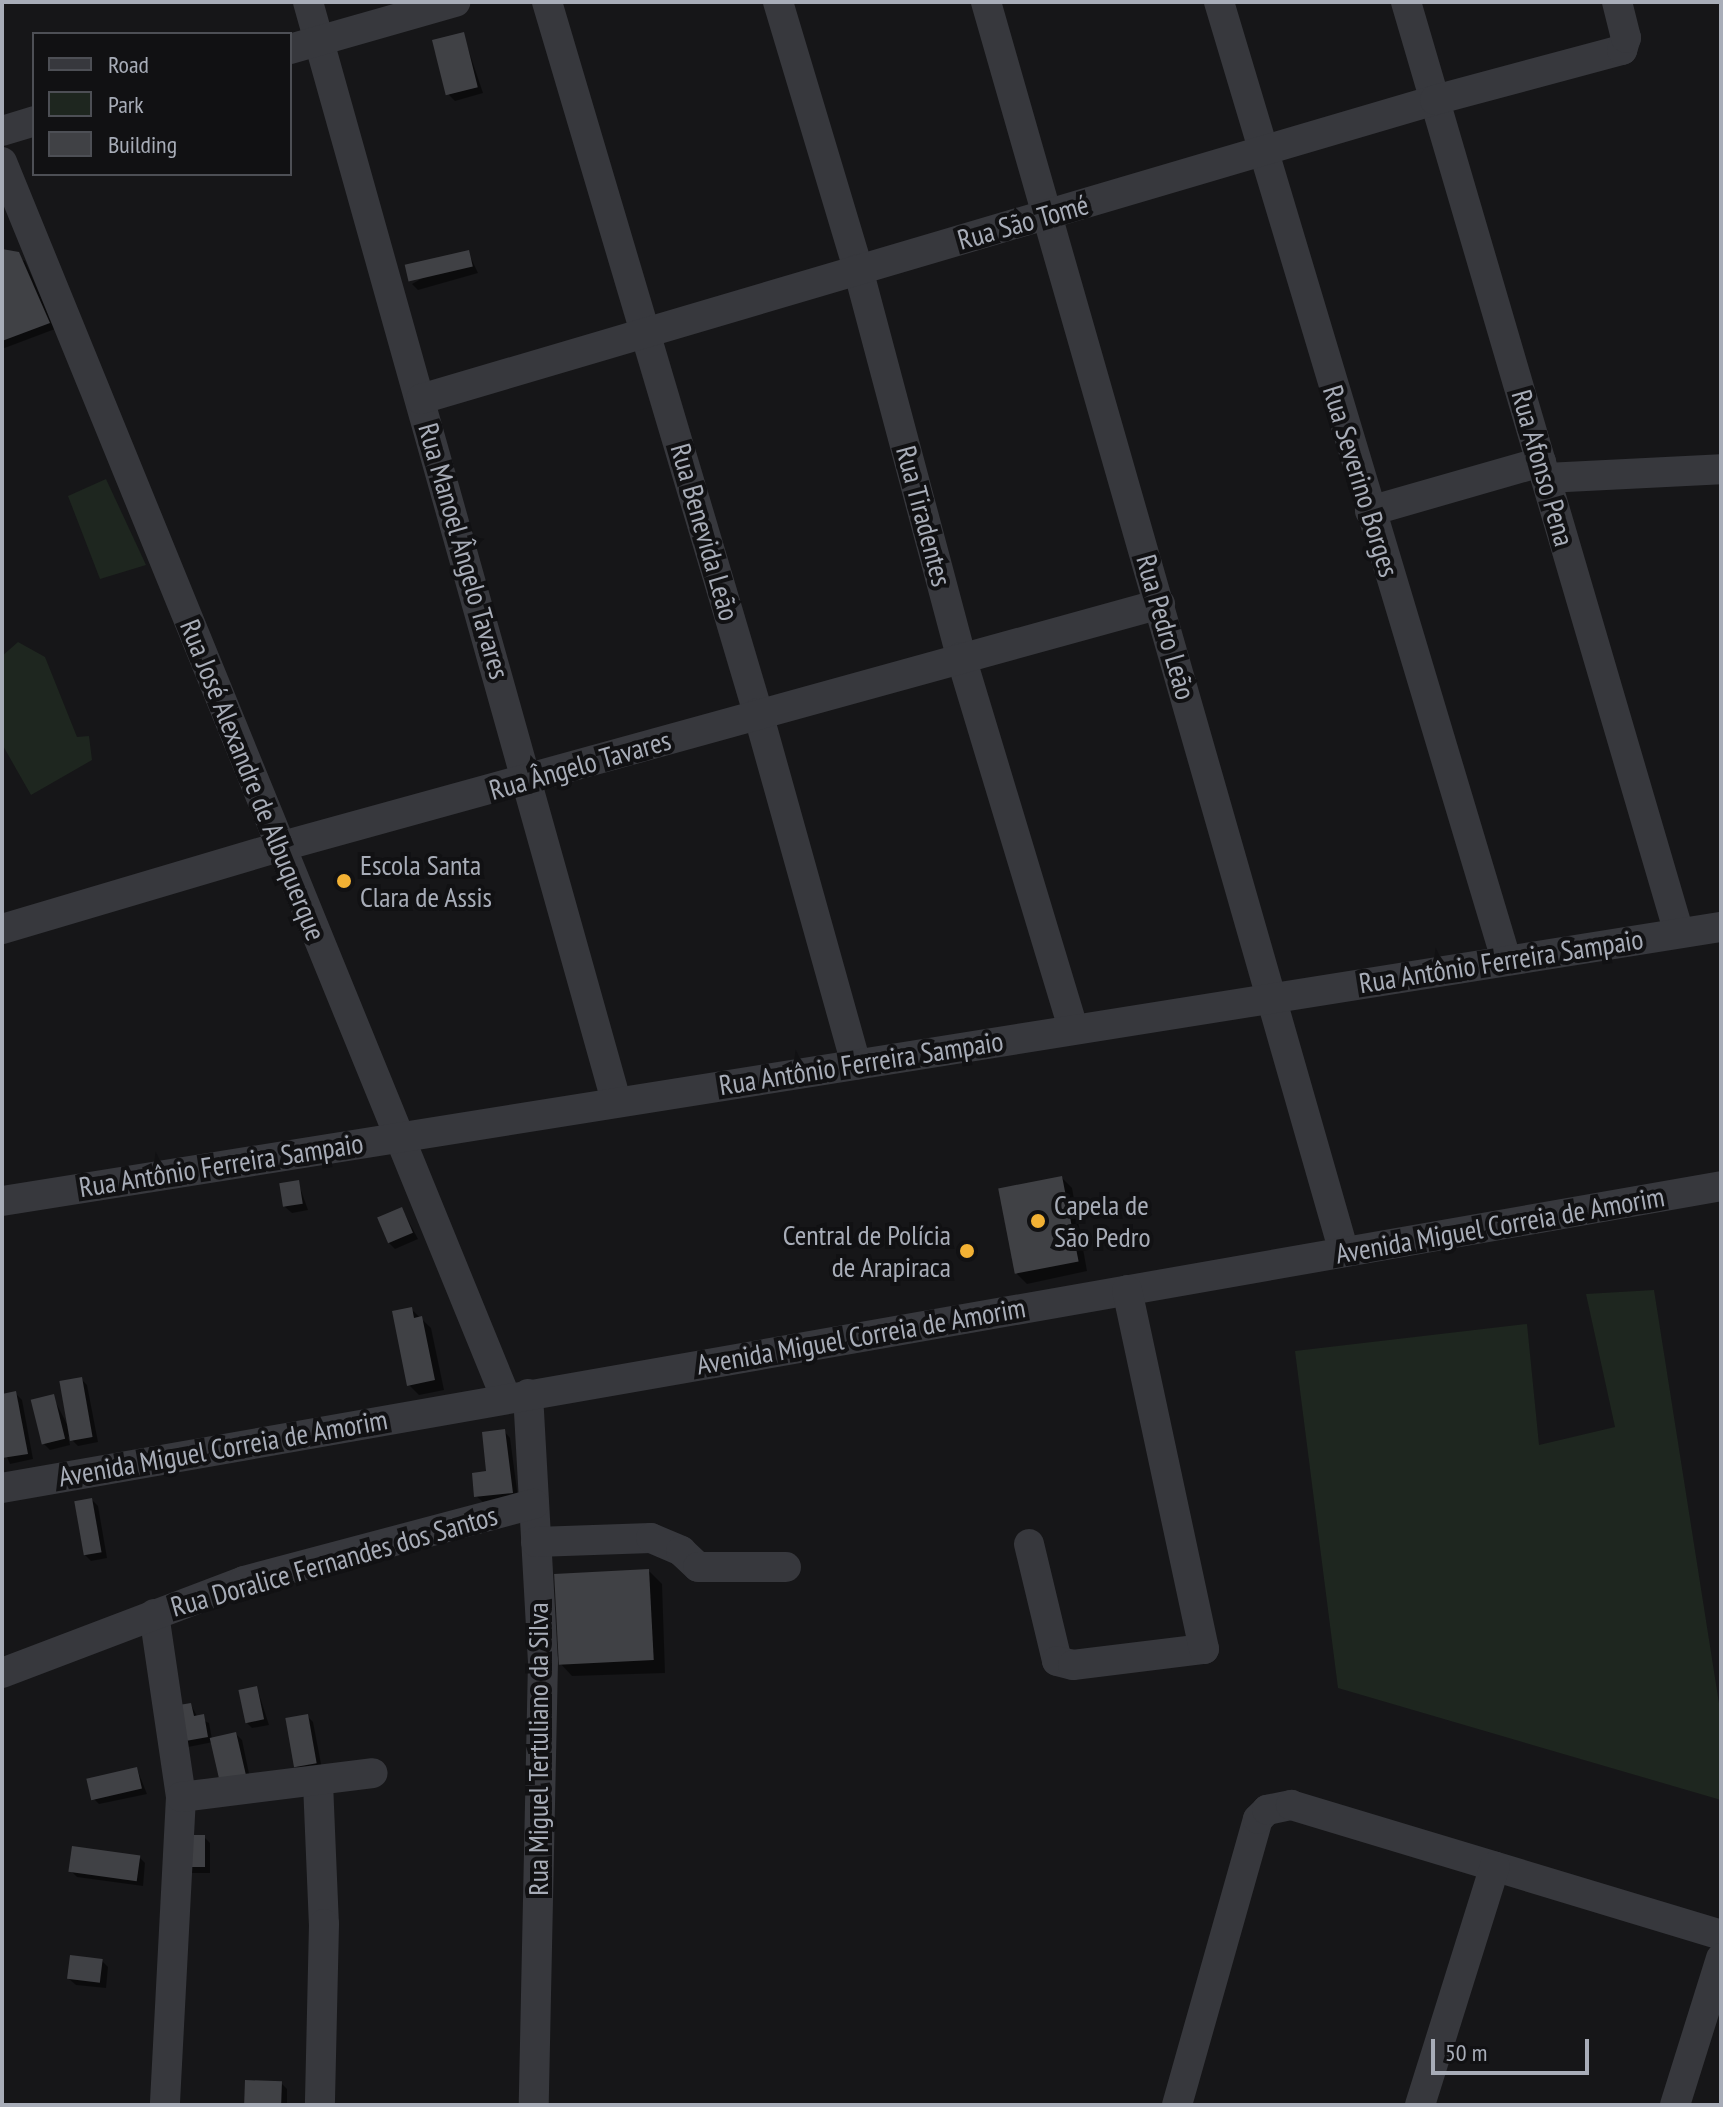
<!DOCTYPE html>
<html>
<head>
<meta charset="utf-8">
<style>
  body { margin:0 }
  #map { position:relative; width:1723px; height:2107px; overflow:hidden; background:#161618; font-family:"PT Sans Narrow",sans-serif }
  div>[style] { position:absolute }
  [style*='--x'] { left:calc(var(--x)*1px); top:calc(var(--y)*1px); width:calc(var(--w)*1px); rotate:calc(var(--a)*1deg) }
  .green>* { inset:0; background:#1e261f }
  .shadow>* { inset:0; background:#0007 }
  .building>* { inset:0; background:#404145; transform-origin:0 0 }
  .minor>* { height:30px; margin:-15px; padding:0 15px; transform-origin:15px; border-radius:15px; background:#37383d }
  .dots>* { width:22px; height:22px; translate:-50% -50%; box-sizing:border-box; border:4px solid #111113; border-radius:50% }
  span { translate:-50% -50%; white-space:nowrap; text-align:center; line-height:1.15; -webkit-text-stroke:8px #111113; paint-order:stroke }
  .street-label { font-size:28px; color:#a8adb8 }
  .poi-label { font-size:28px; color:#a8adb8 }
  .left { translate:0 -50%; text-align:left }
  .right { translate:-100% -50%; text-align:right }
  .frame { position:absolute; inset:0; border:4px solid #a8adb8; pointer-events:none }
  .legend { position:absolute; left:32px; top:32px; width:260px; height:144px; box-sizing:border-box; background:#111113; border:2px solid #4d4f55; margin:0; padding:10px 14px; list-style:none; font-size:24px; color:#a8adb8 }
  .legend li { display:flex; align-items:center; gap:16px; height:40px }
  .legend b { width:40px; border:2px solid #4d4f55 }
  .scale { position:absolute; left:1431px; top:2039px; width:158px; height:36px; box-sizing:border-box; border:4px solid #a8adb8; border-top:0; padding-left:10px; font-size:24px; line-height:28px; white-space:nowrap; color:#a8adb8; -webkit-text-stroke:6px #111113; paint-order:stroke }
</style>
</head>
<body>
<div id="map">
  <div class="green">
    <div style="clip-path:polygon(106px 479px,146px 565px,100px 579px,68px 496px)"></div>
    <div style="clip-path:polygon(18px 642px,45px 657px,77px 737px,89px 736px,92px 760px,31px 795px,2px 744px,2px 656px)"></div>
    <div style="clip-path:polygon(1654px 1290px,1721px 1716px,1721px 1800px,1338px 1688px,1295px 1351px,1527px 1324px,1539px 1445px,1615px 1427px,1586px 1294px)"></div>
  </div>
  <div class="shadow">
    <div style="clip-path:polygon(463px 34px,483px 93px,455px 101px,449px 95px)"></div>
    <div style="clip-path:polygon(2px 251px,25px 261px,55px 329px,2px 349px)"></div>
    <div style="clip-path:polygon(468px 252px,478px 273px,418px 290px,412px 284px)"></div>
    <div style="clip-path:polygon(1062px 1178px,1072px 1188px,1087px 1271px,1027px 1284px,1017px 1274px)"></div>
    <div style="clip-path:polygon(298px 1182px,308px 1210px,292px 1213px,285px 1207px)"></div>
    <div style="clip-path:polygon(402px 1209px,418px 1239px,395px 1249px,389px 1243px)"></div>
    <div style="clip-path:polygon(411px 1309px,431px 1328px,444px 1390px,419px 1395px,409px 1385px)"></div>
    <div style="clip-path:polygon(81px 1379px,87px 1385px,98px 1442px,78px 1446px,68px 1436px,70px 1445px,50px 1450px,44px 1444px,53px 1397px,69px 1428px)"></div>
    <div style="clip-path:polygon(15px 1393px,22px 1400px,33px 1459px,10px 1464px,2px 1446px,2px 1396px)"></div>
    <div style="clip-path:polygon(504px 1431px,510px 1438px,518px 1498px,483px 1502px,476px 1496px)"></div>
    <div style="clip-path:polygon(92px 1500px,98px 1506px,107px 1558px,91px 1561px,85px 1555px)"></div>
    <div style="clip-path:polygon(649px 1571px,662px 1584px,665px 1673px,572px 1676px,559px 1662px)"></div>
    <div style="clip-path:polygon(257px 1688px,269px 1725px,252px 1728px,246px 1722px)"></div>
    <div style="clip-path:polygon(191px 1705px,198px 1718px,209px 1723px,212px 1739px,236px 1734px,242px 1740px,251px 1783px,213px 1742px,188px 1747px,181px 1741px)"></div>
    <div style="clip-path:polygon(307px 1716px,313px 1722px,322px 1769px,302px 1773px,296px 1766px)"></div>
    <div style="clip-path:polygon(137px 1769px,147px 1794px,99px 1804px,93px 1798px)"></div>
    <div style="clip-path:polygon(204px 1837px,210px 1843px,210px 1873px,191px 1873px,185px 1866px)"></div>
    <div style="clip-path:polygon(139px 1857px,145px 1863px,143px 1886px,77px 1877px,71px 1871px)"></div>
    <div style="clip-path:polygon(102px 1961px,108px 1967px,106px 1988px,76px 1985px,69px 1979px)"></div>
    <div style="clip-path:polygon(281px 2083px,287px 2089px,287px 2105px,246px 2103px)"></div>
  </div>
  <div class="building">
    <div style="left:464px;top:32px;width:57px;height:33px;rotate:76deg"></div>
    <div style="clip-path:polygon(2px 249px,19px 252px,50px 323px,2px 341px)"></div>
    <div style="left:469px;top:250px;width:17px;height:66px;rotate:77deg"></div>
    <div style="left:1062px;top:1176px;width:87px;height:65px;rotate:79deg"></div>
    <div style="left:299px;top:1180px;width:24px;height:20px;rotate:81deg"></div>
    <div style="left:402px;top:1207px;width:28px;height:27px;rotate:67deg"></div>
    <div style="clip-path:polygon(412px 1307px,414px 1318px,422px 1316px,435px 1380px,407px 1386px,392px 1311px)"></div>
    <div style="left:82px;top:1377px;width:61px;height:23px;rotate:80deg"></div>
    <div style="clip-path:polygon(16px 1391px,28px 1454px,2px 1458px,2px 1394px)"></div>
    <div style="left:54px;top:1394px;width:46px;height:24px;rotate:76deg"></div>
    <div style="clip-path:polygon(505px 1429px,513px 1493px,474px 1497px,472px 1473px,486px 1471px,482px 1432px)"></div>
    <div style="left:92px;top:1498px;width:55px;height:18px;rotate:80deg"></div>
    <div style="left:649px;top:1569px;width:91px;height:95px;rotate:87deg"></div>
    <div style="left:257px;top:1686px;width:34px;height:19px;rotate:78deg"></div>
    <div style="clip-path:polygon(191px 1703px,194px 1716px,204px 1714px,208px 1737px,180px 1742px,173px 1706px)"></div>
    <div style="left:308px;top:1714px;width:50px;height:23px;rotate:80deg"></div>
    <div style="left:236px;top:1732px;width:46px;height:27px;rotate:77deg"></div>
    <div style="left:137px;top:1767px;width:22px;height:52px;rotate:77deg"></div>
    <div style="left:183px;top:1835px;width:22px;height:32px"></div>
    <div style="left:72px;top:1846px;width:69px;height:26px;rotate:8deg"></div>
    <div style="left:70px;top:1955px;width:33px;height:24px;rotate:7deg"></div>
    <div style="left:245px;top:2080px;width:37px;height:24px;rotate:2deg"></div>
  </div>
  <div class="minor">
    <div style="--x:308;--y:2;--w:1141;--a:74.34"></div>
    <div style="--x:547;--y:2;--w:742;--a:73.47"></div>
    <div style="--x:758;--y:713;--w:365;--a:74.4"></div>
    <div style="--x:778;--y:2;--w:279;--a:73.3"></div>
    <div style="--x:858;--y:269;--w:401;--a:75.1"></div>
    <div style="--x:961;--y:657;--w:388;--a:73.2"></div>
    <div style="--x:986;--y:2;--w:1300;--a:74.02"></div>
    <div style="--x:1219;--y:2;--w:999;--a:73.31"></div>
    <div style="--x:1406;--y:2;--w:970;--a:73.66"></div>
    <div style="--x:290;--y:49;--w:172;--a:-15.9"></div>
    <div style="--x:2;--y:131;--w:34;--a:-17"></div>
    <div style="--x:2;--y:162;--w:1335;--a:67.82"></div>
    <div style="--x:421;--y:399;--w:1057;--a:-16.43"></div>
    <div style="--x:1435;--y:100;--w:194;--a:-15"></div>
    <div style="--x:1622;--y:50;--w:13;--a:-72"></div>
    <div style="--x:1626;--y:38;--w:37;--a:-104"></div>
    <div style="--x:1546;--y:478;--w:175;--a:-2.9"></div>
    <div style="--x:1370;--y:511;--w:178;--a:-16"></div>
    <div style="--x:2;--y:929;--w:289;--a:-16.5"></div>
    <div style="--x:279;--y:847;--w:914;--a:-15.42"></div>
    <div style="--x:2;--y:1201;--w:1741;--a:-9.06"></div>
    <div style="--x:528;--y:1394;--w:267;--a:86.8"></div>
    <div style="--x:543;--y:1661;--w:444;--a:91.2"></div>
    <div style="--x:2;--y:1488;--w:1745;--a:-9.96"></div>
    <div style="--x:536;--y:1542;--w:115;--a:-2"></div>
    <div style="--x:651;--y:1538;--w:33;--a:23"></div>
    <div style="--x:681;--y:1551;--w:23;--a:43"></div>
    <div style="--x:698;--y:1567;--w:88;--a:0"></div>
    <div style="--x:1029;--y:1544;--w:120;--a:76.5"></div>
    <div style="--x:1057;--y:1661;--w:16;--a:14"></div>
    <div style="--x:1073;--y:1665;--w:132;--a:-7"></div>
    <div style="--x:1204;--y:1649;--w:367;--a:-102.1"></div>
    <div style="--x:154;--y:1614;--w:185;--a:81.6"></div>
    <div style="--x:181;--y:1797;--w:308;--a:93"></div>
    <div style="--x:2;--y:1673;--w:259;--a:-20.8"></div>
    <div style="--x:244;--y:1581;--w:300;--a:-14.9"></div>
    <div style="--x:318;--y:1783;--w:141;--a:87.6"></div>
    <div style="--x:324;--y:1924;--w:181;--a:91.3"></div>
    <div style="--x:181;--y:1797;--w:193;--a:-7.1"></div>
    <div style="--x:1177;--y:2105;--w:297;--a:-74.2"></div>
    <div style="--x:1258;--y:1819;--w:13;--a:-45"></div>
    <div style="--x:1267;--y:1810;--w:25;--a:-12"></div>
    <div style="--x:1291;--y:1805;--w:449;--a:16.8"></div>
    <div style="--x:1420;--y:2105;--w:250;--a:-72.6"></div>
    <div style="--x:1675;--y:2105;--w:154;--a:-72.6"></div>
  </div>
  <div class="dots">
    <div style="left:344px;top:881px;background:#f2b134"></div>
    <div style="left:1038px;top:1221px;background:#f2b134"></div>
    <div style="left:967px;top:1251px;background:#f2b134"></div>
  </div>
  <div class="street-label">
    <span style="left:1023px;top:222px;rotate:-16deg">Rua São Tomé</span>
    <span style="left:1543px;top:468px;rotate:74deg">Rua Afonso Pena</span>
    <span style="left:1361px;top:481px;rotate:73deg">Rua Severino Borges</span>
    <span style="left:924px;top:516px;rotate:75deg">Rua Tiradentes</span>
    <span style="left:705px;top:532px;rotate:74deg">Rua Benevida Leão</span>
    <span style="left:464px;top:551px;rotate:74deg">Rua Manoel Ângelo Tavares</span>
    <span style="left:1166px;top:627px;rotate:74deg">Rua Pedro Leão</span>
    <span style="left:580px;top:765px;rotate:-16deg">Rua Ângelo Tavares</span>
    <span style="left:253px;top:780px;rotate:68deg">Rua José Alexandre de Albuquerque</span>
    <span style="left:1501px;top:961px;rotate:-9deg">Rua Antônio Ferreira Sampaio</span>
    <span style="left:861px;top:1063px;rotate:-9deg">Rua Antônio Ferreira Sampaio</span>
    <span style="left:221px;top:1165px;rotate:-9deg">Rua Antônio Ferreira Sampaio</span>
    <span style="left:1500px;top:1225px;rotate:-10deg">Avenida Miguel Correia de Amorim</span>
    <span style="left:861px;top:1336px;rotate:-10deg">Avenida Miguel Correia de Amorim</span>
    <span style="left:223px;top:1448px;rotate:-10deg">Avenida Miguel Correia de Amorim</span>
    <span style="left:334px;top:1561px;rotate:-16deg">Rua Doralice Fernandes dos Santos</span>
    <span style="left:538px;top:1749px;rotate:-90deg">Rua Miguel Tertuliano da Silva</span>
  </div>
  <div class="poi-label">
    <span class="left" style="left:360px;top:881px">Escola Santa<br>Clara de Assis</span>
    <span class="left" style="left:1054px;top:1221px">Capela de<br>São Pedro</span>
    <span class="right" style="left:951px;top:1251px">Central de Polícia<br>de Arapiraca</span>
  </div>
  <div class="frame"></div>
  <ul class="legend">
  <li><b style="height:10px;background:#37383d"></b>Road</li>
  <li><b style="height:22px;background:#1e261f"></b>Park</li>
  <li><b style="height:22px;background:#404145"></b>Building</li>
  </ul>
  <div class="scale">50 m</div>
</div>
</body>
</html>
